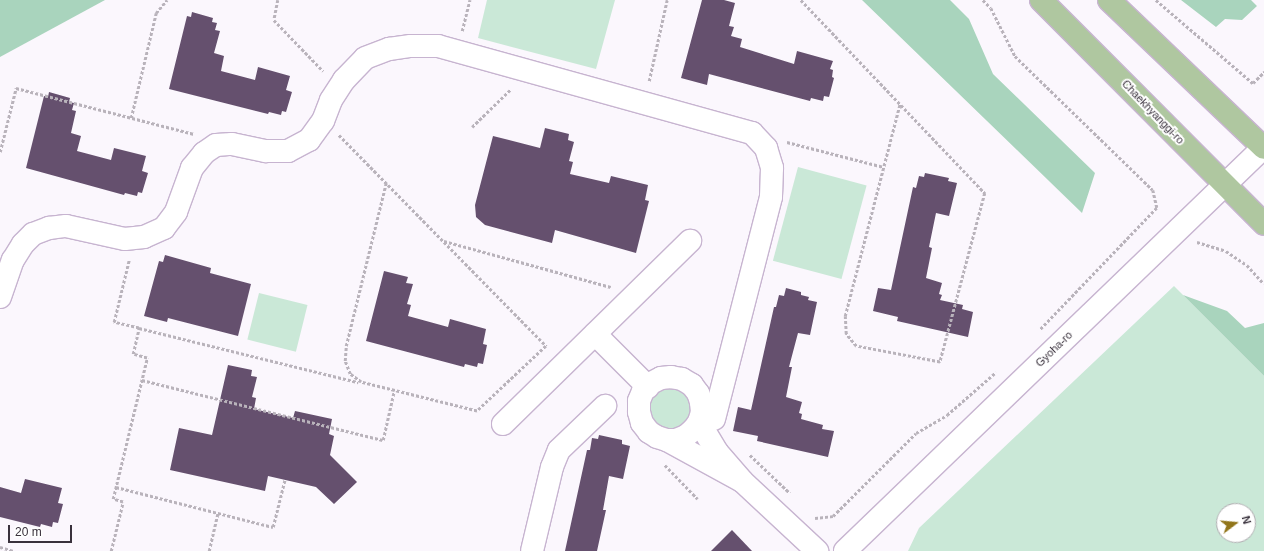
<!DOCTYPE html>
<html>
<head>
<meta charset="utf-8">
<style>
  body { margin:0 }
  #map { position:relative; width:1264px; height:551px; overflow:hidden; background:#fbf7fd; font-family:Helvetica,sans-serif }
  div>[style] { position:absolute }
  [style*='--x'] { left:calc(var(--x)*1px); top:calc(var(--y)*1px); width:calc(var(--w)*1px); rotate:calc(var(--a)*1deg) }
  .green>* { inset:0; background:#cae8d7; transform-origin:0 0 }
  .round { border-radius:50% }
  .forest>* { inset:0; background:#a9d4bd }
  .building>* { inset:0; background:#65506e }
  .path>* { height:2.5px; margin-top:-1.25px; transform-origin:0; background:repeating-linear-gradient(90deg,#b9b3bb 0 3px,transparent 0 5px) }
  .roads { filter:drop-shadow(1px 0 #c7b4d0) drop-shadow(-1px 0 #c7b4d0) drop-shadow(0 1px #c7b4d0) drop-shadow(0 -1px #c7b4d0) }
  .minor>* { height:22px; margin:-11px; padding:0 11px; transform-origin:11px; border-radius:11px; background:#fff }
  .major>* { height:22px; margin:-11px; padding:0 11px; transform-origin:11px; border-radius:11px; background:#afc7a0 }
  span { translate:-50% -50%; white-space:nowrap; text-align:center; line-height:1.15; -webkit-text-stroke:4px #fff; paint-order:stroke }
  .street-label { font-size:11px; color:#39313c }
  .north { position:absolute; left:1216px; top:503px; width:40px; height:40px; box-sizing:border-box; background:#fff; border:1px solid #b0adb1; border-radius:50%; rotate:74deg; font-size:11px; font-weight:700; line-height:16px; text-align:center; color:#39313c }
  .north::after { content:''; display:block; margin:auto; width:14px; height:18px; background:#91751a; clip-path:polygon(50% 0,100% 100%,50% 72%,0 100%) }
  .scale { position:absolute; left:8px; top:525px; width:64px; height:18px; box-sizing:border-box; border:2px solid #39313c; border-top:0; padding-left:5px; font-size:12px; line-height:14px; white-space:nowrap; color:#39313c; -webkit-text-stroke:3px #fff; paint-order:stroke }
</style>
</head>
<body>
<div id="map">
  <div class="green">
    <div style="clip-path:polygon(487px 0,615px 0,596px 69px,478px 38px)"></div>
    <div style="left:798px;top:167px;width:71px;height:97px;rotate:15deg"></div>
    <div style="clip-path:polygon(evenodd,1174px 286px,1264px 376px,1264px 551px,908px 551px,919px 528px,1174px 286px,1224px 511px,1248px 511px,1248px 535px,1224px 535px,1224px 511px)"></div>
    <div style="left:259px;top:293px;width:50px;height:48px;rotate:14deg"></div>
    <div class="round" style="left:649px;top:386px;width:44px;height:44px"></div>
  </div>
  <div class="forest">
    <div style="clip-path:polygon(0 0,105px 0,0 57px)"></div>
    <div style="clip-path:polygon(862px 0,950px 0,969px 19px,993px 74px,1095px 173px,1082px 213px)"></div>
    <div style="clip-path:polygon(1181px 0,1251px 0,1257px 6px,1242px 20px,1225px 19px,1216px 27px)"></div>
    <div style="clip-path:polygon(1183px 295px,1227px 311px,1245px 328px,1264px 323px,1264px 376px)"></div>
  </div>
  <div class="building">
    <div style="clip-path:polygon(702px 0,724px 0,735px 3px,729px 26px,734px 27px,731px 36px,742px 39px,740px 47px,794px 64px,797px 51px,833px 61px,830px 69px,833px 70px,832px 77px,834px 78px,829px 97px,824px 96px,823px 101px,811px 98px,810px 101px,709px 74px,707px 85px,681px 78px)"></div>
    <div style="clip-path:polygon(192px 12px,213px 18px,212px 22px,217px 23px,215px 30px,220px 31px,214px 53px,224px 56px,221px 71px,255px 80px,258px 67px,290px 76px,286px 90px,292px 92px,286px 112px,282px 111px,281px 115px,269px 112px,268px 114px,169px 89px,187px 16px,191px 17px)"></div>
    <div style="clip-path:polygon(49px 92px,70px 98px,69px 102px,74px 103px,72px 110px,76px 111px,71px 133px,81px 136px,77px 151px,111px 160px,114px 148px,146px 156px,142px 171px,148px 173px,142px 193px,138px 192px,137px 196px,125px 193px,124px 195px,26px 168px,44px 96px,48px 97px)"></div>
    <div style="clip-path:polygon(545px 128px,569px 134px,568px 140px,574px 142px,569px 161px,573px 162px,570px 174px,609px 183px,611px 176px,648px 185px,645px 200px,649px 201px,636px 253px,555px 230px,552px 243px,485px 225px,476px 217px,475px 205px,493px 136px,540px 148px)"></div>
    <div style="clip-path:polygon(925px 173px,949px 178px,948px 181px,957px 183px,949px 216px,936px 213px,929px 247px,932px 248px,926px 278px,942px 283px,939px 294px,942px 295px,940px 300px,963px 305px,962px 309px,973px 312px,968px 337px,897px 321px,898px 317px,873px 311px,878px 288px,891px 290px,913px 187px,916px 188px,919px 176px,924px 177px)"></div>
    <div style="clip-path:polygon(165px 255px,211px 268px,210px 273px,251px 284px,238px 336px,168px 318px,167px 322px,144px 316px,159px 261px,163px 262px)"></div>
    <div style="clip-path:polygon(384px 271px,408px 277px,406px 283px,413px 284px,407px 304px,411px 305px,408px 316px,448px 327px,450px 319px,486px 329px,483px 344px,487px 345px,483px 364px,478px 363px,477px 367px,465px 364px,464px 367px,366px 341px)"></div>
    <div style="clip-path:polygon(786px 288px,801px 292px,801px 295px,809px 297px,808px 300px,817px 302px,810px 335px,798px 333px,789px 367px,792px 367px,786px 397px,802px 402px,799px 413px,802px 414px,801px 419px,823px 425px,822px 429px,834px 431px,828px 457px,757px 441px,758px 436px,733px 431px,738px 407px,751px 410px,774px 307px,776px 307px,779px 295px,784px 296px)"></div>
    <div style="clip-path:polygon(228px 365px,252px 370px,251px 376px,257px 377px,252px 397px,256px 398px,254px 409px,293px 418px,295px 411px,332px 419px,329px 434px,334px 436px,330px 455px,357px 482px,334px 504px,316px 487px,268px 476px,265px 491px,170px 470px,179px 428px,212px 435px)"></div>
    <div style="clip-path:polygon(599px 435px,622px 440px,622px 444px,630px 446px,623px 479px,609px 476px,603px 510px,606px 510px,597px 551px,565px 551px,587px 450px,590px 450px,592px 438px,598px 439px)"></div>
    <div style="clip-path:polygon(25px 479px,62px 488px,58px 503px,63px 504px,58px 523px,53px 522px,52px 527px,41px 524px,40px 527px,0 517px,0 487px,21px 493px)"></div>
    <div style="clip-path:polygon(732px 530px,752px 551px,711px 551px)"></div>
  </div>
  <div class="path">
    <div style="--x:278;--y:0;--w:20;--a:101"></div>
    <div style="--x:274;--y:20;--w:71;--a:46.1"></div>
    <div style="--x:801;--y:0;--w:267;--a:46.4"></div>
    <div style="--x:985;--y:193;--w:175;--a:104.9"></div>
    <div style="--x:940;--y:362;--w:86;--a:-169.2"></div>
    <div style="--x:856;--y:346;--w:16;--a:-130"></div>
    <div style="--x:846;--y:334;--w:18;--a:-93"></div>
    <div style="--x:845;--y:316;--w:219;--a:-75.5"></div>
    <div style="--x:983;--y:0;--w:11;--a:45"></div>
    <div style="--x:991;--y:8;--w:54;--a:63.4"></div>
    <div style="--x:1015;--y:56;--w:192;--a:44.2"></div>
    <div style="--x:1153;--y:190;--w:18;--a:77"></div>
    <div style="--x:1157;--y:208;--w:168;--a:133.8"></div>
    <div style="--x:1156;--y:0;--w:128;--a:40.6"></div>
    <div style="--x:1253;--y:83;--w:16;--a:-45"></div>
    <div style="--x:462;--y:31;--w:32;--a:-76"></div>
    <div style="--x:649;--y:81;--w:83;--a:-77.5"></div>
    <div style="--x:131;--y:118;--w:108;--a:-76.6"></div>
    <div style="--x:156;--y:13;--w:17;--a:-50"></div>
    <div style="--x:472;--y:127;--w:54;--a:-44.3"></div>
    <div style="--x:339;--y:135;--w:296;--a:45.5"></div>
    <div style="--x:546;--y:346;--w:95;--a:136.7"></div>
    <div style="--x:477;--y:411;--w:120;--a:-166"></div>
    <div style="--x:361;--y:382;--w:14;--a:-144"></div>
    <div style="--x:350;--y:374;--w:14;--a:-111"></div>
    <div style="--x:345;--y:361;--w:15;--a:-86"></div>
    <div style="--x:346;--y:346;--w:168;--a:-76.2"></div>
    <div style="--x:787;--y:142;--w:100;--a:14.5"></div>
    <div style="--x:0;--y:152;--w:66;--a:-76"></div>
    <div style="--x:16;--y:88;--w:184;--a:14.5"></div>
    <div style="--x:444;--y:241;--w:173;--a:15.4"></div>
    <div style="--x:1197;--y:242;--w:30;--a:17"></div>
    <div style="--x:1226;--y:251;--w:25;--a:34"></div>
    <div style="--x:1247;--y:265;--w:25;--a:48"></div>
    <div style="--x:139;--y:328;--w:226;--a:13.9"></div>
    <div style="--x:142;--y:380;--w:248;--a:14"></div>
    <div style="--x:383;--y:440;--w:50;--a:-77.3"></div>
    <div style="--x:750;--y:455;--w:55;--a:43.5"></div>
    <div style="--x:665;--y:465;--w:47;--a:45.9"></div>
    <div style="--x:116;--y:487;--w:162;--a:14.3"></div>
    <div style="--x:273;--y:527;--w:49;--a:-76"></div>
    <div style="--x:815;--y:518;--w:18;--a:-6"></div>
    <div style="--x:833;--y:516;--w:117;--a:-45"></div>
    <div style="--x:916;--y:433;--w:36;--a:-30"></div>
    <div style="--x:947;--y:415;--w:65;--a:-41.3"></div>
    <div style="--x:0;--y:547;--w:15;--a:16"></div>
    <div style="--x:111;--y:551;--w:50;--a:-76.2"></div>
    <div style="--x:123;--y:502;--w:10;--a:-163"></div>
    <div style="--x:113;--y:499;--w:145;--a:-76.4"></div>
    <div style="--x:147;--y:358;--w:15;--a:-164"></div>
    <div style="--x:133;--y:354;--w:27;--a:-77"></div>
    <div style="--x:139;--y:328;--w:26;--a:-167"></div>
    <div style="--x:114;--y:322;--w:64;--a:-76.4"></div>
    <div style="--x:209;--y:551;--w:39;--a:-77"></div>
  </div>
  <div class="roads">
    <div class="minor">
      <div style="--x:0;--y:297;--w:39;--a:-71"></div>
      <div style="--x:13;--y:260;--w:19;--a:-58"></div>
      <div style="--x:23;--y:244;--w:14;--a:-45"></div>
      <div style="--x:33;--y:234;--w:17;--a:-21"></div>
      <div style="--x:49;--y:228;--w:17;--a:-7"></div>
      <div style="--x:66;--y:226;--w:60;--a:12.4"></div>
      <div style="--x:125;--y:239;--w:19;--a:-6"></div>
      <div style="--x:144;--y:237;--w:22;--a:-24"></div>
      <div style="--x:164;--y:228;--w:20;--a:-53"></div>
      <div style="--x:176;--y:212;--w:47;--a:-70"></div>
      <div style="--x:192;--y:168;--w:19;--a:-51"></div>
      <div style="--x:204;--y:153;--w:14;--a:-34"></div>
      <div style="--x:216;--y:145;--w:16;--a:-4"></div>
      <div style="--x:232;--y:144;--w:35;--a:12"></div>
      <div style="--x:266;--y:151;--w:22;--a:0"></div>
      <div style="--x:288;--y:151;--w:24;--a:-28"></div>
      <div style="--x:309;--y:140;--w:24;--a:-54"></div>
      <div style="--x:323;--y:121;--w:22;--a:-69"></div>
      <div style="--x:331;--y:100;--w:24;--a:-57"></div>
      <div style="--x:344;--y:80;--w:30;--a:-46"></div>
      <div style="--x:365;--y:58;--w:26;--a:-21"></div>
      <div style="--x:389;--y:49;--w:22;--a:-8"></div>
      <div style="--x:411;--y:46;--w:27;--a:0"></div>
      <div style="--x:438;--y:46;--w:326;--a:15.5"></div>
      <div style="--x:752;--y:133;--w:21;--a:47"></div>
      <div style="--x:766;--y:148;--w:21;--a:73"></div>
      <div style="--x:772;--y:168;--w:29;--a:92"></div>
      <div style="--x:771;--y:197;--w:229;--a:104.4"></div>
      <div style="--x:595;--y:334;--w:75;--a:45"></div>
      <div style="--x:699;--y:422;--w:35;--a:59"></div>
      <div style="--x:717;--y:452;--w:38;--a:49"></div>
      <div style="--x:742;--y:481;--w:103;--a:43"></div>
      <div style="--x:503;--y:424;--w:262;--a:-44.4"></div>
      <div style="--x:667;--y:440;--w:9;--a:0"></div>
      <div style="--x:676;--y:440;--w:11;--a:-22"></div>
      <div style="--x:686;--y:436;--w:9;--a:-41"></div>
      <div style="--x:693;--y:430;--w:10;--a:-53"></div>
      <div style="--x:699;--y:422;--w:10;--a:-73"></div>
      <div style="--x:702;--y:412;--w:10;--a:-96"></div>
      <div style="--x:701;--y:402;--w:9;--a:-108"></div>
      <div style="--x:698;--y:393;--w:10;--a:-127"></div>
      <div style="--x:692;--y:385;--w:12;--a:-149"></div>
      <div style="--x:682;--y:379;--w:11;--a:-170"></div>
      <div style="--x:671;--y:377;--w:10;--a:174"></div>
      <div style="--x:661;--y:378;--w:11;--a:153"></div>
      <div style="--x:651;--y:383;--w:11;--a:135"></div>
      <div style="--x:643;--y:391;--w:11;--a:112"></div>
      <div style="--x:639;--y:401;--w:11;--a:90"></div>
      <div style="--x:639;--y:412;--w:11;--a:75"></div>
      <div style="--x:642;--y:423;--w:11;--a:52"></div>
      <div style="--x:649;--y:432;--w:9;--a:32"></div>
      <div style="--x:657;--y:437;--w:10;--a:17"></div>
      <div style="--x:667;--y:440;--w:85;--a:28.7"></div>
      <div style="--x:532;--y:551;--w:86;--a:-76.6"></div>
      <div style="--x:552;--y:467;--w:18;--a:-68"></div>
      <div style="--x:559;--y:450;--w:64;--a:-43.7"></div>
      <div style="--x:845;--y:551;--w:582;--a:-43.96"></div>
    </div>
    <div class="major">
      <div style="--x:1041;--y:0;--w:316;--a:45.1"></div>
      <div style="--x:1109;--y:0;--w:214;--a:43.7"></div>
    </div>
  </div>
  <div class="street-label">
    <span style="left:1153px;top:112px;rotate:46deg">Chaekhyanggi-ro</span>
    <span style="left:1054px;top:349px;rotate:-44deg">Gyoha-ro</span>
  </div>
  <div class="north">N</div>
  <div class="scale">20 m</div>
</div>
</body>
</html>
